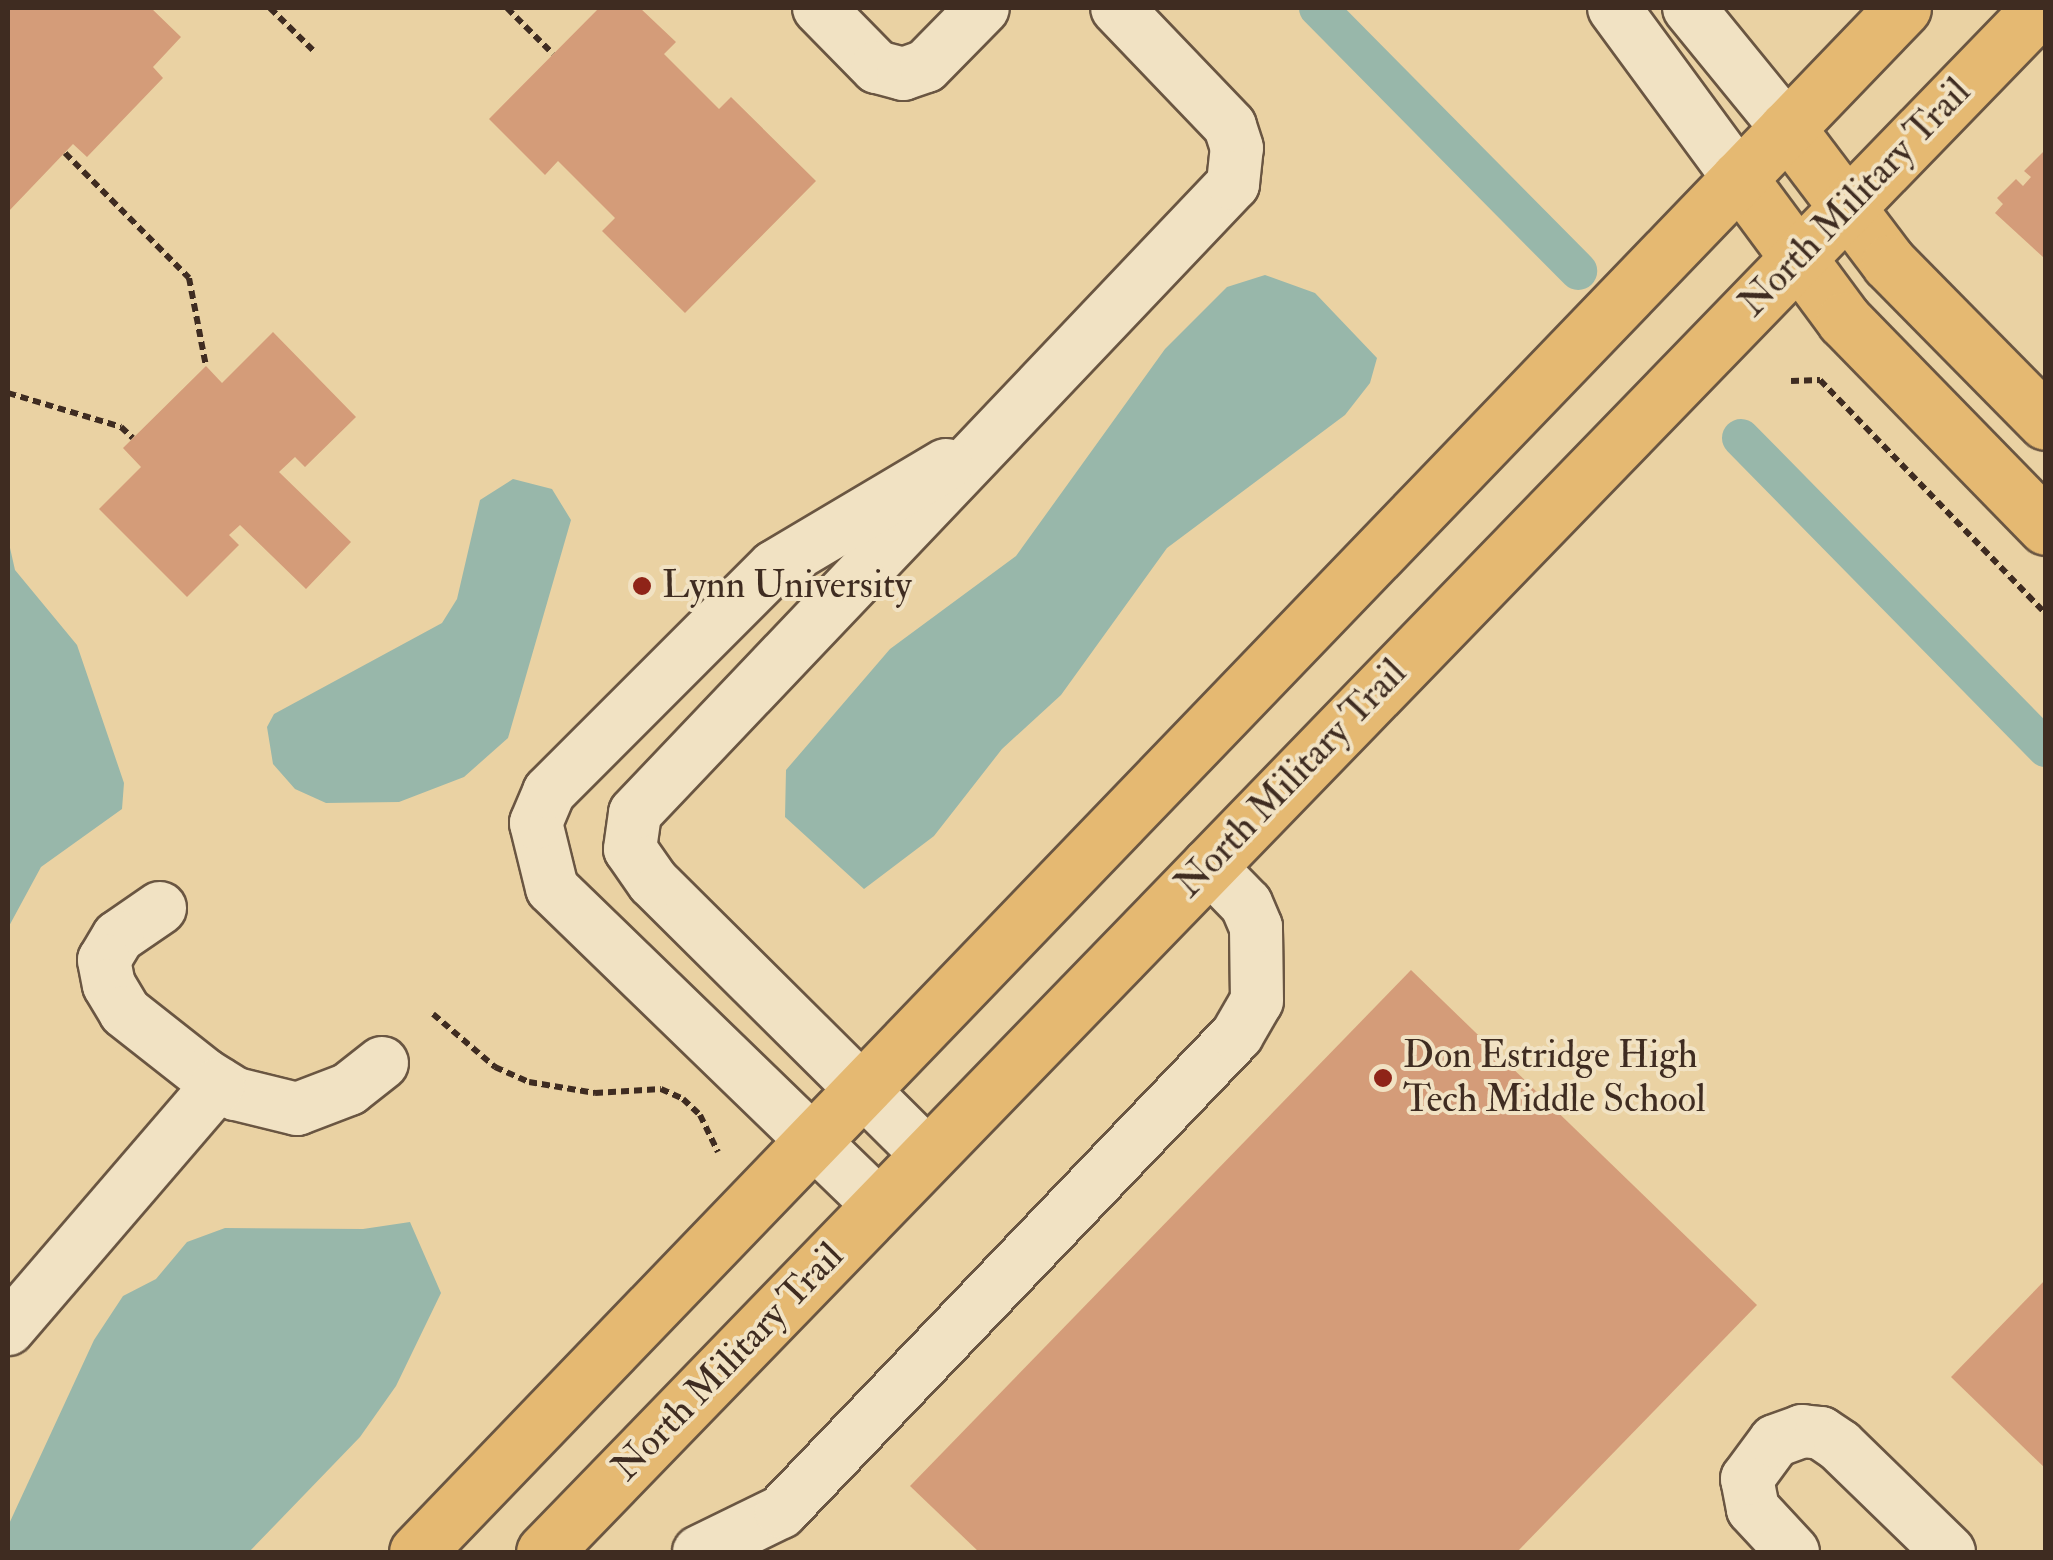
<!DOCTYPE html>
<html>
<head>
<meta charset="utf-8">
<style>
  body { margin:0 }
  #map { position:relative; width:2053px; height:1560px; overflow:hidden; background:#ead2a3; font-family:"IM FELL Double Pica",serif }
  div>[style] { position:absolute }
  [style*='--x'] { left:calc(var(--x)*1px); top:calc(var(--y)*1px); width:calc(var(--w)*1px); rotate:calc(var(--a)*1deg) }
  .water>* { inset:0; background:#98b7aa }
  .canal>* { height:38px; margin:-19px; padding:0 19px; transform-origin:19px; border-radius:19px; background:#98b7aa }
  .building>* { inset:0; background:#d49c79 }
  .path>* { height:6px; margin-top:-3px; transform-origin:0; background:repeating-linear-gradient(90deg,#3f2c21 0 8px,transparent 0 13px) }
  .roads { filter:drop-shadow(2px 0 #6a5642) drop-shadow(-2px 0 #6a5642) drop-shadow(0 2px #6a5642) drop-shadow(0 -2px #6a5642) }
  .minor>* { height:52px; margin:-26px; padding:0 26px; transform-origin:26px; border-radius:26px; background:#f1e2c3 }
  .major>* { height:55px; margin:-27.5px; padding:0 27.5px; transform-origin:27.5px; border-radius:27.5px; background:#e5b972 }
  .dots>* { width:28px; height:28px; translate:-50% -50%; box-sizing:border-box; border:5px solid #f1e2c3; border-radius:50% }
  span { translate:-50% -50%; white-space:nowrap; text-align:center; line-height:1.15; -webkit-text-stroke:8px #f1e2c3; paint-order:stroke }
  .street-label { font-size:38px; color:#3f2c21 }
  .poi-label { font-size:38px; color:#3f2c21 }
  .left { translate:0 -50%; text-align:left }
  .frame { position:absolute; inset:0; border:10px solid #3f2c21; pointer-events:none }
</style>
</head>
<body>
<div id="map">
  <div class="water">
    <div style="clip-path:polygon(1265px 275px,1315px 293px,1377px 358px,1370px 383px,1345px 415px,1167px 548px,1061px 695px,1002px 749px,934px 836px,864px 889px,785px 817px,786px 770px,890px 649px,1016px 556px,1165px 349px,1227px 287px)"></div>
    <div style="clip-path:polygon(513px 479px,552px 489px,571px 520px,508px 738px,464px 777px,399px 802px,326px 803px,295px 789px,273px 764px,267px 727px,274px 714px,442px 623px,457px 599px,480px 500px)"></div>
    <div style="clip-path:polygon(8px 539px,15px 570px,77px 645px,124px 783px,122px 809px,41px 867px,8px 928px)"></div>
    <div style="clip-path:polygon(410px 1222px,441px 1293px,396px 1386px,360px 1437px,249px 1552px,8px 1552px,8px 1526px,94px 1340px,123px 1296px,156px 1279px,187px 1242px,225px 1228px,363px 1229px)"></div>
  </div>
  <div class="canal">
    <div style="--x:1318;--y:8;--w:370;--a:45.3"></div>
    <div style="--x:1741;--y:438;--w:435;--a:45.5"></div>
  </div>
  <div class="building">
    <div style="clip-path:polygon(8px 8px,151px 8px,181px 37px,153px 67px,163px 78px,87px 157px,73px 144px,8px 212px)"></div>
    <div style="clip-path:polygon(599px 8px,640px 8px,676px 42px,664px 54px,719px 109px,731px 97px,816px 181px,685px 313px,602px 231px,615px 218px,558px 161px,545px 175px,489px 119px)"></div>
    <div style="clip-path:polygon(2046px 149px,2046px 255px,2043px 257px,1995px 213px,2003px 204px,1997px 198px,2016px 179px,2023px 186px,2031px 177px,2024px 171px)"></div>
    <div style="clip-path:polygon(273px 332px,356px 417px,305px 467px,295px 457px,279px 472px,351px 542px,306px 589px,240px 525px,229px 535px,239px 545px,187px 597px,99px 509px,141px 467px,123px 448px,206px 366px,222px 383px)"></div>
    <div style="clip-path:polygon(1411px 970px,1757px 1305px,1517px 1552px,979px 1552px,910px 1486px)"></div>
    <div style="clip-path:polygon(2046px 1279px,2046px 1469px,1951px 1377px)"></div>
  </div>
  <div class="path">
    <div style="--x:270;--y:8;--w:64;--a:44.4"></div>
    <div style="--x:507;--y:8;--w:65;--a:45"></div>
    <div style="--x:65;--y:153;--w:176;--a:45.2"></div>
    <div style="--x:189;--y:278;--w:90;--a:79.1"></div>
    <div style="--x:1791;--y:381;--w:29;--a:-2"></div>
    <div style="--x:1820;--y:380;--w:325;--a:46"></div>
    <div style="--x:8;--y:393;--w:118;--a:16.7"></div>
    <div style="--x:121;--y:427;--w:16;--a:43"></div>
    <div style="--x:433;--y:1014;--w:82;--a:40.5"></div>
    <div style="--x:495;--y:1067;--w:37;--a:24"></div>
    <div style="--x:529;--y:1082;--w:67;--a:9.5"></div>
    <div style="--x:595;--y:1093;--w:66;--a:-3.5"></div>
    <div style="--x:661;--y:1089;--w:24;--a:24"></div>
    <div style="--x:683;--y:1099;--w:23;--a:43"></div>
    <div style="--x:700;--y:1115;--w:41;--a:64.1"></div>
  </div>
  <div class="roads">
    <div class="minor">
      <div style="--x:819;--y:8;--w:83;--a:45.5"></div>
      <div style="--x:877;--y:67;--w:27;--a:15"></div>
      <div style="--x:903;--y:74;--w:24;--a:-19"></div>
      <div style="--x:926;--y:66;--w:81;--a:-45.5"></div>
      <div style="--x:1614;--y:8;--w:211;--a:53.7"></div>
      <div style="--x:1689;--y:8;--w:155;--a:50.8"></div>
      <div style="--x:160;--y:908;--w:51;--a:145.4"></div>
      <div style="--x:118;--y:937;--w:27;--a:121"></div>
      <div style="--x:104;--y:960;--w:25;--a:79"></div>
      <div style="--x:109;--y:985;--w:31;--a:59"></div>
      <div style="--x:125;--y:1012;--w:102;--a:38.2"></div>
      <div style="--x:205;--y:1075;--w:36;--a:32"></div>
      <div style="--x:236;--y:1094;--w:63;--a:13.8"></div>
      <div style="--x:297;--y:1109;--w:56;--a:-21"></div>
      <div style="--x:349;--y:1089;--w:42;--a:-38.2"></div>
      <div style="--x:928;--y:1155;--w:387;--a:-135.2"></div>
      <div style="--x:653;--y:882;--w:40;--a:-124.9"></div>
      <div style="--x:630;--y:849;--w:36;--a:-82"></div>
      <div style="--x:635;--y:813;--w:868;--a:-46.45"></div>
      <div style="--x:1233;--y:184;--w:36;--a:-84"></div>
      <div style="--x:1237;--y:148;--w:23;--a:-108"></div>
      <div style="--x:1230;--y:126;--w:163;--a:-133.8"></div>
      <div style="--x:879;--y:1205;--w:455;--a:-135.9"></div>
      <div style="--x:552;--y:888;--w:67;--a:-103.8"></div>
      <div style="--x:536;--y:823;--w:34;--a:-67"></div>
      <div style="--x:549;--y:792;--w:318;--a:-45"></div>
      <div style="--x:774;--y:567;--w:200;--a:-30.7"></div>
      <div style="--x:8;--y:1329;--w:323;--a:-49.3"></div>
      <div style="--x:699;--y:1552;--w:91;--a:-26"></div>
      <div style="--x:781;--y:1512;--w:660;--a:-46.29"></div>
      <div style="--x:1237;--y:1035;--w:39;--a:-60"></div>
      <div style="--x:1257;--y:1001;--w:74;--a:-90.8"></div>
      <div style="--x:1256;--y:927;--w:25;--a:-113"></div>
      <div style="--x:1246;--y:904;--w:54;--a:-134.3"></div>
      <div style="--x:1793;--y:1552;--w:59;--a:-132.9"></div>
      <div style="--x:1753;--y:1509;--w:31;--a:-101"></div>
      <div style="--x:1747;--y:1479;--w:47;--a:-53.6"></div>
      <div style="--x:1775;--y:1441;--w:29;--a:-20"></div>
      <div style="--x:1802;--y:1431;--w:19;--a:6"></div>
      <div style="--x:1821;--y:1433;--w:23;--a:34"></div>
      <div style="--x:1840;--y:1446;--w:152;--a:44.2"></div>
    </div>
    <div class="major">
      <div style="--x:1787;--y:128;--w:169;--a:52.9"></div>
      <div style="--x:1889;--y:263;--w:223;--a:45.4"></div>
      <div style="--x:1739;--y:178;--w:177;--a:53.5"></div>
      <div style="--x:1844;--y:320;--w:289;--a:45.7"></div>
      <div style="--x:417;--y:1552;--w:2143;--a:-46.1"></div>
      <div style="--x:544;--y:1552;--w:2150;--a:-45.9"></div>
    </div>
  </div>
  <div class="dots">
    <div style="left:642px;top:586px;background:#8f2418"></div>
    <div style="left:1383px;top:1078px;background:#8f2418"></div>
  </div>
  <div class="street-label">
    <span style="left:1855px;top:198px;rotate:-46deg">North Military Trail</span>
    <span style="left:1291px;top:779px;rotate:-46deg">North Military Trail</span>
    <span style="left:728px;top:1362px;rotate:-46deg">North Military Trail</span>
  </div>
  <div class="poi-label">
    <span class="left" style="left:662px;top:586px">Lynn University</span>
    <span class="left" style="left:1403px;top:1078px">Don Estridge High<br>Tech Middle School</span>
  </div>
  <div class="frame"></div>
</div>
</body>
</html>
